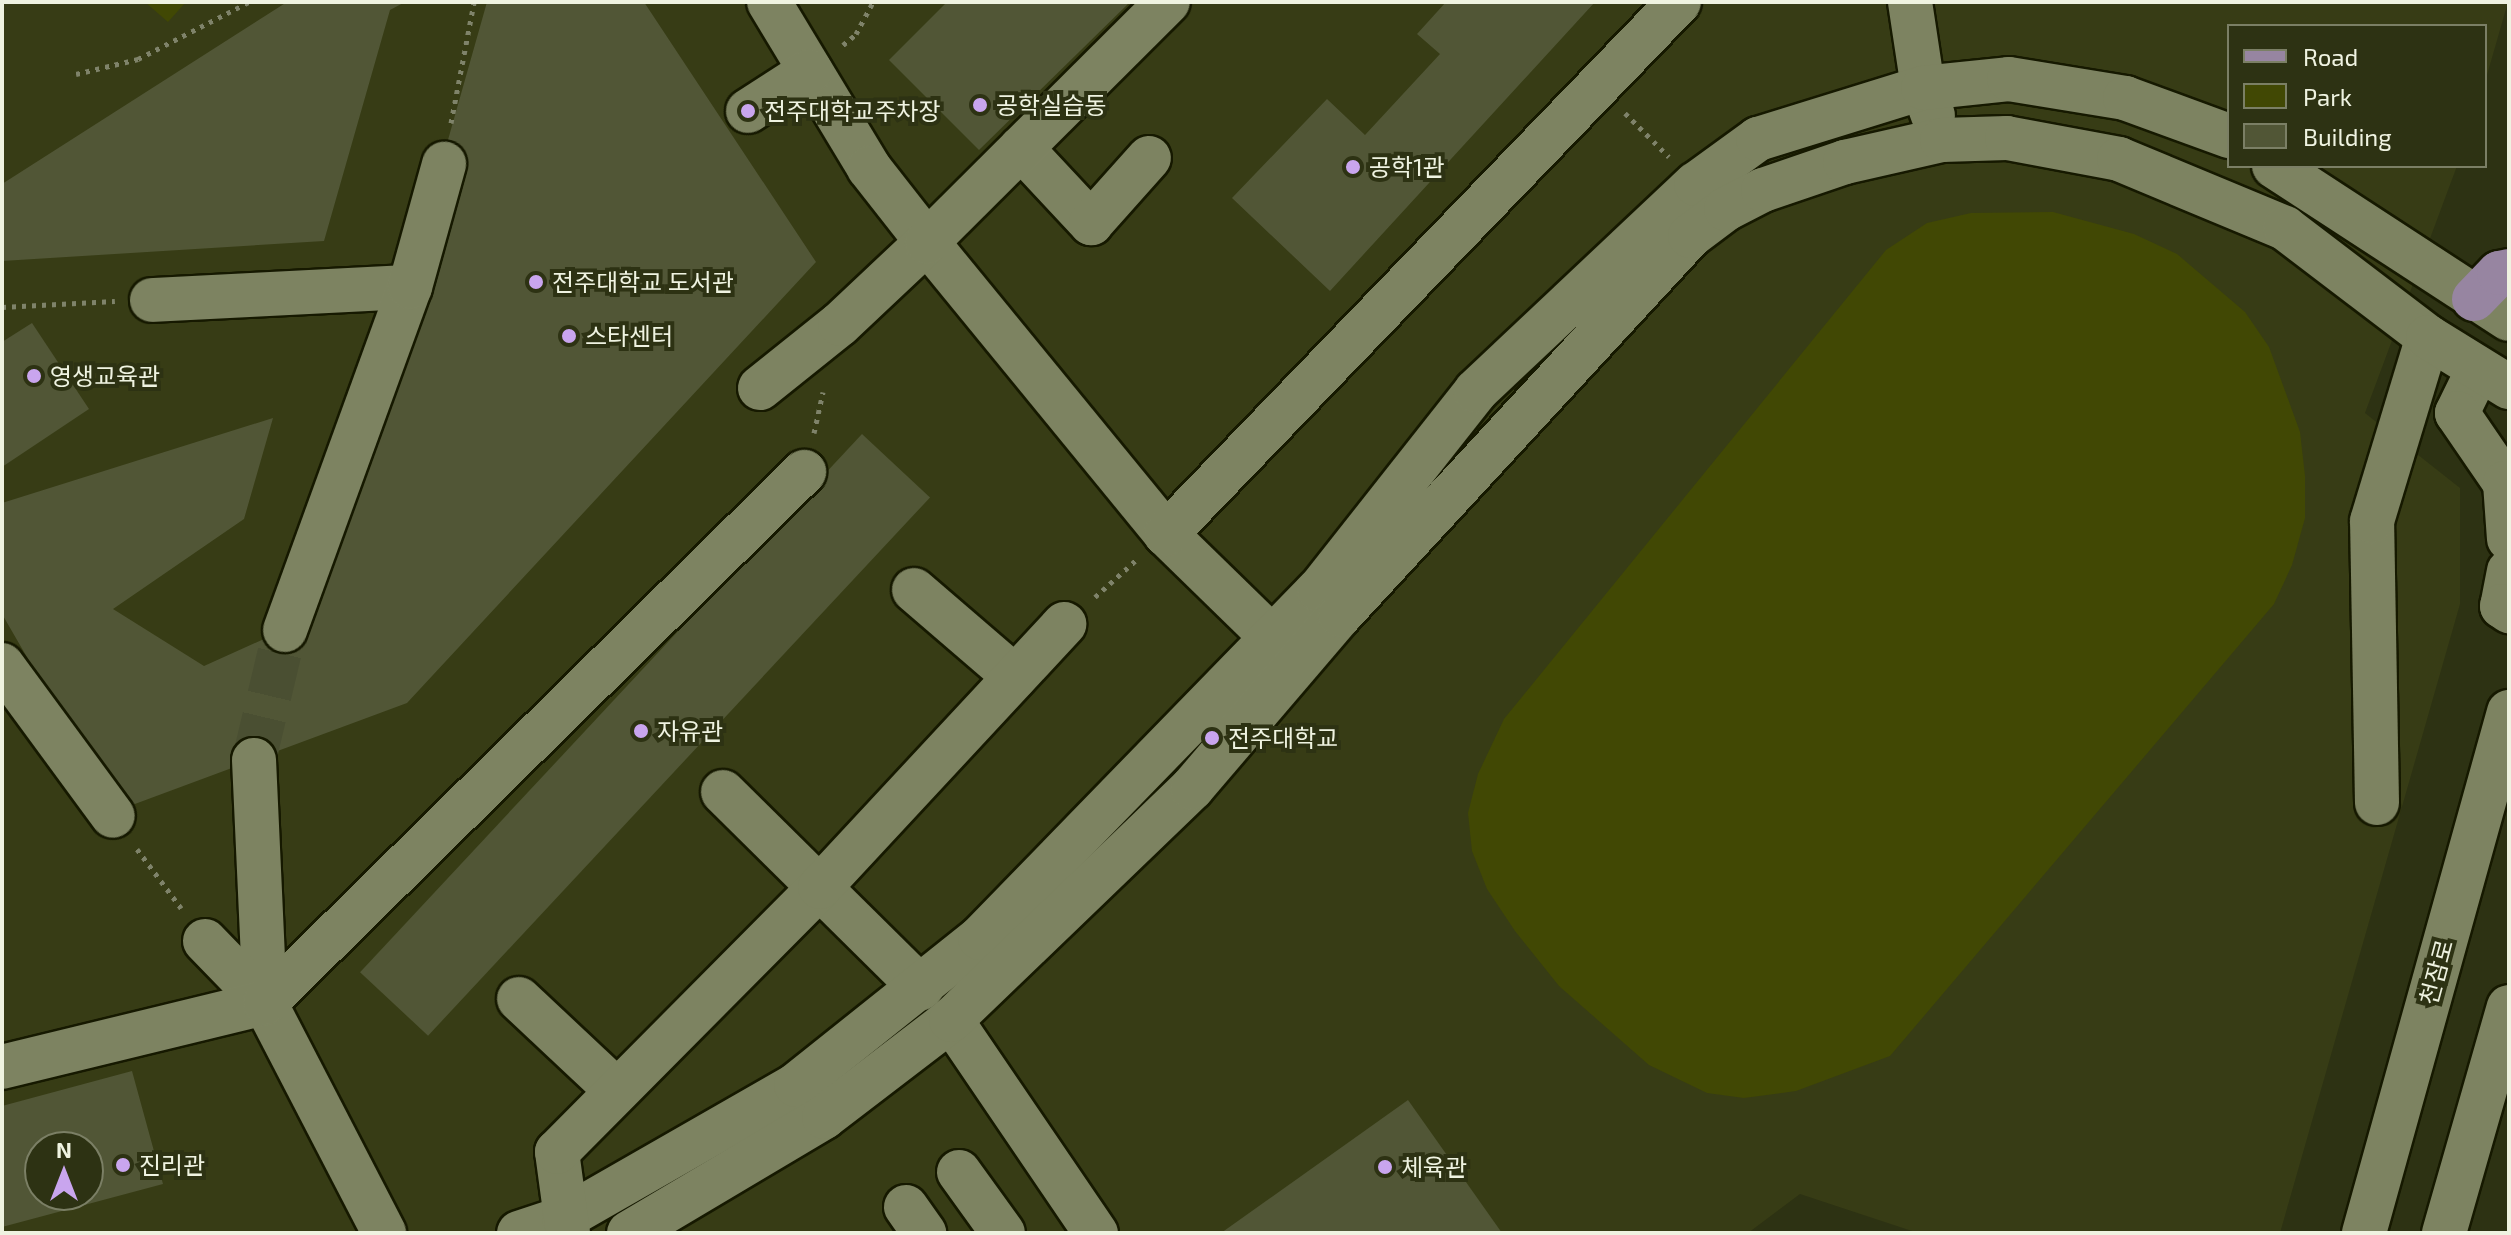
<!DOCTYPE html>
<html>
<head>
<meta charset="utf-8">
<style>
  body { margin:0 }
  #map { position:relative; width:2511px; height:1235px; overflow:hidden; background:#2d3213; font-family:"Exo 2","Noto Sans KR",sans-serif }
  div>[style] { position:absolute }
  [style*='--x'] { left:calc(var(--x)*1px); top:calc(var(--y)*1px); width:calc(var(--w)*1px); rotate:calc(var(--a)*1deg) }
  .built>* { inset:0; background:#373c15 }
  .green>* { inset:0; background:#414804 }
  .building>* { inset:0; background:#515636; transform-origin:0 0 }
  .minor-tunnel>* { height:44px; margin-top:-22px; transform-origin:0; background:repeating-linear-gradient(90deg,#4a4f32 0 44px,transparent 0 66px) }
  .path>* { height:5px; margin-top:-2.5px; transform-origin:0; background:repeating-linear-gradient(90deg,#7f836a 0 4px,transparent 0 10px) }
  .roads { filter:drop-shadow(2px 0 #161900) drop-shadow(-2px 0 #161900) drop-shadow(0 2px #161900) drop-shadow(0 -2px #161900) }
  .minor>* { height:44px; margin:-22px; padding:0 22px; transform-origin:22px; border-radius:22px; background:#7d8361 }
  .major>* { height:44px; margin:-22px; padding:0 22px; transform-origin:22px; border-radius:22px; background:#9785a1 }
  .dots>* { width:22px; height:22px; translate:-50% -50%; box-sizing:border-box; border:4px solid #2d3213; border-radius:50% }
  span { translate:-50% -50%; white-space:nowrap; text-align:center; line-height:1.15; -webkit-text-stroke:8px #2d3213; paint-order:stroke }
  .poi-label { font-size:24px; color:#eff3e1 }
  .left { translate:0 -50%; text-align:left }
  .street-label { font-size:24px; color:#eff3e1 }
  .frame { position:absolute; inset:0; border:4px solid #eff3e1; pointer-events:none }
  .legend { position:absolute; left:2227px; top:24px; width:260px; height:144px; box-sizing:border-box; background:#2d3213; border:2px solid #7b7f65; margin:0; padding:10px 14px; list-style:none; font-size:24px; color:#eff3e1 }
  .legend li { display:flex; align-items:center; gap:16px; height:40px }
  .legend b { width:40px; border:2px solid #7b7f65 }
  .north { position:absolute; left:24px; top:1131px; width:80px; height:80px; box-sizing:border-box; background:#2d3213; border:2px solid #7b7f65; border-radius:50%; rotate:0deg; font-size:22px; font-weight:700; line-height:32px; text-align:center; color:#eff3e1 }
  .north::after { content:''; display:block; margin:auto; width:28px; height:36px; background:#c9a5ee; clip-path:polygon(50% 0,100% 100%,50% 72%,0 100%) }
</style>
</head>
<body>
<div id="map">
  <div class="built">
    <div style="clip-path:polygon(evenodd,2px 2px,2508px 2px,2485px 82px,2485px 26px,2229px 26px,2229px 166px,2457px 166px,2365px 413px,2460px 488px,2460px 604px,2280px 1233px,1918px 1233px,1800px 1194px,1748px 1233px,2px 1233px,2px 2px,40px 1147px,88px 1147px,88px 1195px,40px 1195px,40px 1147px)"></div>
  </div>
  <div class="green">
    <div style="clip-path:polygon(145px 2px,186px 2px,168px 22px)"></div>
    <div style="clip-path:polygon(2053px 212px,2134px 234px,2177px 254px,2245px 312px,2269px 347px,2300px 432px,2305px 476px,2305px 518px,2292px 565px,2274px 604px,1890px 1056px,1796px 1091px,1744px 1098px,1707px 1093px,1649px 1065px,1559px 986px,1515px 931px,1487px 889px,1472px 851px,1468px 813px,1478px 774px,1504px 719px,1886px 250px,1927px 223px,1971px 213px)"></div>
  </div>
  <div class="building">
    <div style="clip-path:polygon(287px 2px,405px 2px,390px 10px,324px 241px,2px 261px,2px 184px)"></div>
    <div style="clip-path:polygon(487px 2px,644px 2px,816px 262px,407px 703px,116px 811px,2px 614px,2px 503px,273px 418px,244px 519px,113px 609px,204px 666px,313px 617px)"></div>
    <div style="clip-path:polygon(947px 2px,1130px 2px,979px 150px,889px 60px)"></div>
    <div style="clip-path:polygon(1446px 2px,1595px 2px,1330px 291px,1232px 198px,1327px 99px,1365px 135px,1440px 54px,1417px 34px)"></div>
    <div style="clip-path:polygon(32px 323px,89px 409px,2px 467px,2px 342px)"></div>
    <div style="left:862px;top:434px;width:93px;height:736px;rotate:43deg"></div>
    <div style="clip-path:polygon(evenodd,132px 1071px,163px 1184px,2px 1227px,2px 1106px,132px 1071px,40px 1147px,88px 1147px,88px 1195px,40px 1195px,40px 1147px)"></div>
    <div style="clip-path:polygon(1408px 1100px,1502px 1233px,1221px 1233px)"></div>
  </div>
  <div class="minor-tunnel">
    <div style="--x:254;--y:760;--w:134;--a:-76.6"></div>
  </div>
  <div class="path">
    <div style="--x:843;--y:45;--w:17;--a:-40"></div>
    <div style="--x:856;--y:34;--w:36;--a:-62"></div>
    <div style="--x:76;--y:74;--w:64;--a:-13.6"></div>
    <div style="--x:138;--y:59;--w:125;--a:-27.2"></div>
    <div style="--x:1625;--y:113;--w:62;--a:45"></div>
    <div style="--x:451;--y:123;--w:123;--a:-79.2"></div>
    <div style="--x:2;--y:307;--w:113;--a:-3"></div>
    <div style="--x:814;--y:433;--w:42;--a:-77.6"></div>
    <div style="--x:1095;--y:597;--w:54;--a:-42"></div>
    <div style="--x:137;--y:849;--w:74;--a:53.3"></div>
  </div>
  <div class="roads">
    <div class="minor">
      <div style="--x:769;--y:2;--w:194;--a:58.9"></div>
      <div style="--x:869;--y:168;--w:94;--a:51.9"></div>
      <div style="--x:927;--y:242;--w:377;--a:50.7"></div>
      <div style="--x:1166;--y:534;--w:176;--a:44.3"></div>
      <div style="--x:1910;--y:2;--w:87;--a:81.4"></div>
      <div style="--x:1923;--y:88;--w:29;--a:70"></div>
      <div style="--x:748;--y:111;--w:74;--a:-32.8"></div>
      <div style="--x:1021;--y:148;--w:103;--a:47"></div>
      <div style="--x:1091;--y:223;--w:87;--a:-48.3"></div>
      <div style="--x:2274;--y:166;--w:280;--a:33.1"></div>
      <div style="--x:152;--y:300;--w:258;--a:-2.9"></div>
      <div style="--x:2478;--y:370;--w:48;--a:116"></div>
      <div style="--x:2457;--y:413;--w:85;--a:55.6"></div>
      <div style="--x:2505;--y:483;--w:56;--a:85.9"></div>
      <div style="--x:760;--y:388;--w:102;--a:-38.7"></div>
      <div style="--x:840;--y:324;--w:120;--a:-43.3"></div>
      <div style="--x:927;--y:242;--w:340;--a:-44.9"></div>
      <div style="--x:1166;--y:534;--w:739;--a:-46.04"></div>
      <div style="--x:2509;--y:571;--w:36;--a:101"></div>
      <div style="--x:2502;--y:606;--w:9;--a:36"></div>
      <div style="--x:914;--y:590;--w:133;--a:40.7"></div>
      <div style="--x:285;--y:630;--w:365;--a:-70"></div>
      <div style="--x:410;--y:287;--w:128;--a:-74.5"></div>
      <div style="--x:2;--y:665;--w:187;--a:53.7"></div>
      <div style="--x:254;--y:760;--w:243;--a:87.4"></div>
      <div style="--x:723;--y:792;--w:279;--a:44.7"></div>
      <div style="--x:2377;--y:803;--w:282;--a:-91"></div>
      <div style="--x:2372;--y:521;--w:192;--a:-73.1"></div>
      <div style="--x:205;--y:941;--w:86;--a:45.9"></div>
      <div style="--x:265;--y:1003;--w:259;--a:62.6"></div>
      <div style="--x:519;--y:999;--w:134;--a:43.2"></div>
      <div style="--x:951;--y:1020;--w:258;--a:55.8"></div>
      <div style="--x:2;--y:1067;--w:271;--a:-13.7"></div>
      <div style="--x:265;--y:1003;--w:757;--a:-44.57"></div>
      <div style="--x:959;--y:1172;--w:75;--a:54.2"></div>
      <div style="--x:906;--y:1207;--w:32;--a:55"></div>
      <div style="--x:519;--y:1233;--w:47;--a:-18.4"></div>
      <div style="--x:564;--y:1218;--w:267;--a:-29.8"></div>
      <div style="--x:796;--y:1085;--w:236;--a:-38.6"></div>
      <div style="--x:980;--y:938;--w:486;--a:-45.8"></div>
      <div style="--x:1319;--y:590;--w:253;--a:-51.7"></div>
      <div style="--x:1476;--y:391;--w:302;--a:-43.3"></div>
      <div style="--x:1696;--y:184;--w:77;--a:-36"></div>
      <div style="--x:1758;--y:139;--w:173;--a:-17.2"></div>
      <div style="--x:1923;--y:88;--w:86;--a:-6"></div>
      <div style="--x:2009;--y:79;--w:118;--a:9.3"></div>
      <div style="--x:2125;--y:98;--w:111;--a:20.1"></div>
      <div style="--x:568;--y:1233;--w:82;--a:-97.7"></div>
      <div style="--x:557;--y:1152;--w:373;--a:-45.2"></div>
      <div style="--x:820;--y:887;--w:359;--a:-47.1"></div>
      <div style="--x:629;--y:1233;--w:227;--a:-30.7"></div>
      <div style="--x:824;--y:1117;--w:160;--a:-37.4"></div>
      <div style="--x:951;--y:1020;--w:335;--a:-43.9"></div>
      <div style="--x:1192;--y:788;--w:228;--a:-49.5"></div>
      <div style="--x:1340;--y:615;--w:516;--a:-47.28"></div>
      <div style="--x:1690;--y:236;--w:45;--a:-36.9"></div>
      <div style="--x:1726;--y:209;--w:42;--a:-27.2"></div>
      <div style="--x:1763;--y:190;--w:87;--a:-18.9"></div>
      <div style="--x:1845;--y:162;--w:99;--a:-12.8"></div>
      <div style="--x:1942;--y:140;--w:65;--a:-1.8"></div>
      <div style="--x:2007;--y:138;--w:114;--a:10.6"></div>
      <div style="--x:2119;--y:159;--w:180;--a:22.6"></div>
      <div style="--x:2285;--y:228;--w:180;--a:37.3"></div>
      <div style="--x:2428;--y:337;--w:95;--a:31.7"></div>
      <div style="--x:2364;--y:1233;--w:541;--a:-74.45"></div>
      <div style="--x:2444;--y:1233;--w:235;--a:-74"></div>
    </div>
    <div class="major">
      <div style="--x:2474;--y:299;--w:36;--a:-46"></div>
      <div style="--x:2499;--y:273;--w:10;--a:-11"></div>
    </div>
  </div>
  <div class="dots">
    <div style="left:980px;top:105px;background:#c9a5ee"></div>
    <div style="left:748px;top:111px;background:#c9a5ee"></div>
    <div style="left:1353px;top:167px;background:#c9a5ee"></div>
    <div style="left:536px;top:282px;background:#c9a5ee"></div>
    <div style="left:569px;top:336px;background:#c9a5ee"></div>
    <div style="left:34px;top:376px;background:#c9a5ee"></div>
    <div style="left:641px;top:731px;background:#c9a5ee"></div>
    <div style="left:1212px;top:738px;background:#c9a5ee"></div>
    <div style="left:123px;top:1165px;background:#c9a5ee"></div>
    <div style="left:1385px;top:1167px;background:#c9a5ee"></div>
  </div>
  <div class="poi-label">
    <span class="left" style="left:996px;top:105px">공학실습동</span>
    <span class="left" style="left:764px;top:111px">전주대학교주차장</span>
    <span class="left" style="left:1369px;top:167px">공학1관</span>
    <span class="left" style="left:552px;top:282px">전주대학교 도서관</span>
    <span class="left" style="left:585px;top:336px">스타센터</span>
    <span class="left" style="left:50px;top:376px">영생교육관</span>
    <span class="left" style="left:657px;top:731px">자유관</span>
    <span class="left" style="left:1228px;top:738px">전주대학교</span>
    <span class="left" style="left:139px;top:1165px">진리관</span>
    <span class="left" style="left:1401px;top:1167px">체육관</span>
  </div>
  <div class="street-label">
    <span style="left:2436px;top:972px;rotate:-75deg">천잠로</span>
  </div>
  <div class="frame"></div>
  <ul class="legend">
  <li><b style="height:10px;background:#9785a1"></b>Road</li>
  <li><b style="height:22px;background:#414804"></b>Park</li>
  <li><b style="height:22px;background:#515636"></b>Building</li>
  </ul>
  <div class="north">N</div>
</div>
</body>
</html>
